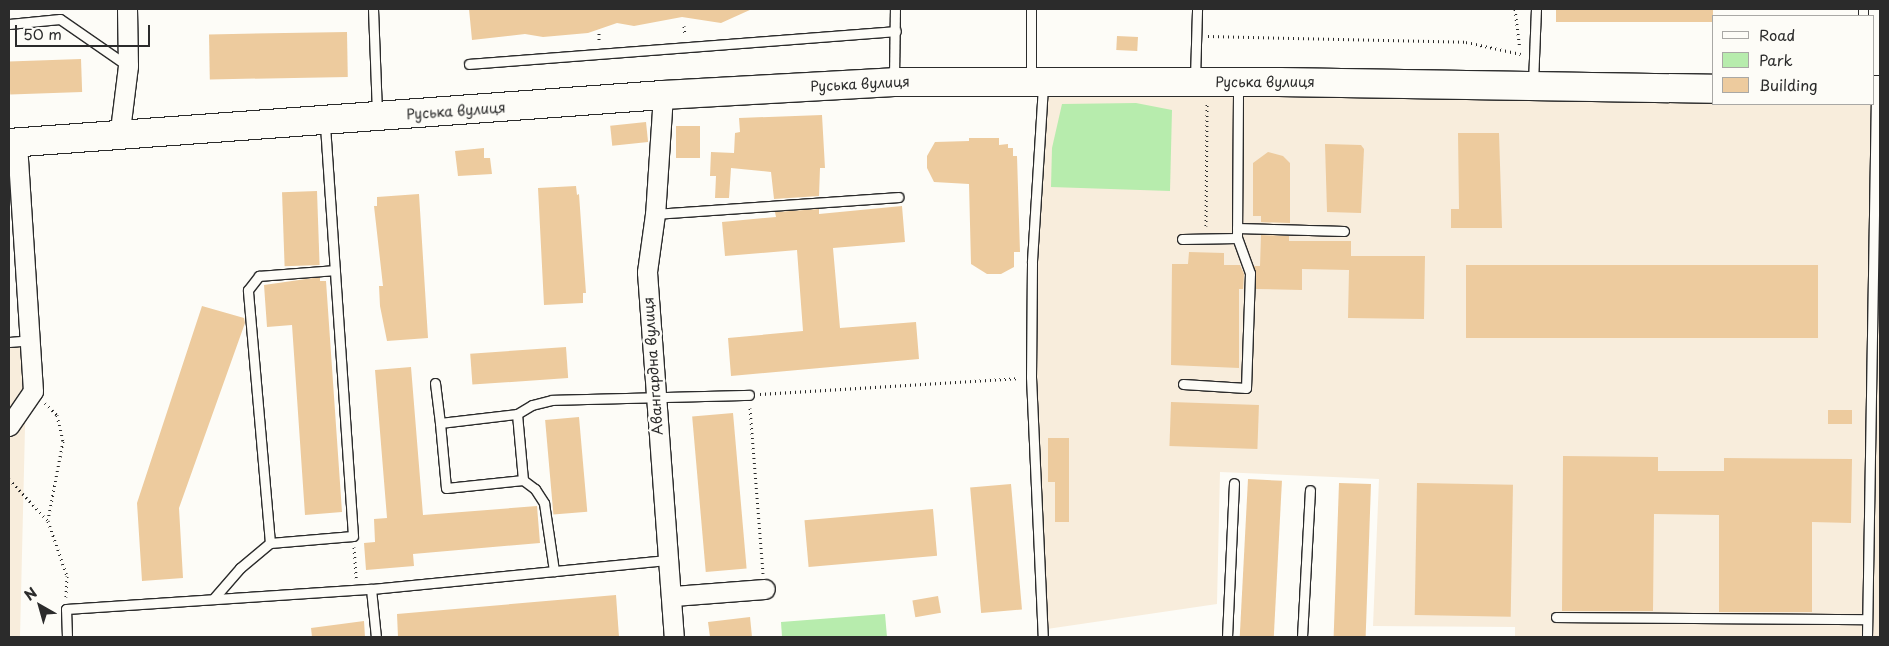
<!DOCTYPE html>
<html>
<head>
<meta charset="utf-8">
<style>
  body { margin:0 }
  #map { position:relative; width:1889px; height:646px; overflow:hidden; background:#fdfcf7; font-family:"Playpen Sans",sans-serif }
  div>[style] { position:absolute }
  [style*='--x'] { left:calc(var(--x)*1px); top:calc(var(--y)*1px); width:calc(var(--w)*1px); rotate:calc(var(--a)*1deg) }
  .built>* { inset:0; background:#f8eddc }
  .green>* { inset:0; background:#b7ecad }
  .building>* { inset:0; background:#edcb9e; transform-origin:0 0 }
  .path>* { height:3px; margin-top:-1.5px; transform-origin:0; background:repeating-linear-gradient(90deg,#2b2b2b 0 1px,transparent 0 5px) }
  .roads { filter:drop-shadow(1px 0 #2b2b2b) drop-shadow(-1px 0 #2b2b2b) drop-shadow(0 1px #2b2b2b) drop-shadow(0 -1px #2b2b2b) }
  .service>* { height:9px; margin:-4.5px; padding:0 4.5px; transform-origin:4.5px; border-radius:4.5px; background:#fdfcf7 }
  .minor>* { height:19px; margin:-9.5px; padding:0 9.5px; transform-origin:9.5px; border-radius:9.5px; background:#fdfcf7 }
  .primary>* { height:28px; margin:-14px; padding:0 14px; transform-origin:14px; border-radius:14px; background:#fdfcf7 }
  span { translate:-50% -50%; white-space:nowrap; text-align:center; line-height:1.15; -webkit-text-stroke:5px #fdfcf7; paint-order:stroke }
  .street-label { font-size:14px; color:#2b2b2b }
  .frame { position:absolute; inset:0; border:10px solid #2b2b2b; pointer-events:none }
  .legend { position:absolute; left:1712px; top:15px; width:162px; height:90px; box-sizing:border-box; background:#fdfcf7; border:1px solid #a9a8a5; margin:0; padding:6px 9px; list-style:none; font-size:15px; color:#2b2b2b }
  .legend li { display:flex; align-items:center; gap:10px; height:25px }
  .legend b { width:25px; border:1px solid #a9a8a5 }
  .north { position:absolute; left:15px; top:581px; width:50px; height:50px; -webkit-text-stroke:4px #fdfcf7; paint-order:stroke; rotate:322deg; font-size:14px; font-weight:700; line-height:20px; text-align:center; color:#2b2b2b }
  .north::after { content:''; display:block; margin:auto; width:18px; height:22px; background:#2b2b2b; clip-path:polygon(50% 0,100% 100%,50% 72%,0 100%) }
  .scale { position:absolute; left:15px; top:25px; width:135px; height:22px; box-sizing:border-box; border:2px solid #2b2b2b; border-top:0; padding-left:6px; font-size:15px; line-height:18px; white-space:nowrap; color:#2b2b2b; -webkit-text-stroke:4px #fdfcf7; paint-order:stroke }
</style>
</head>
<body>
<div id="map">
  <div class="built">
    <div style="clip-path:polygon(1044px 80px,1713px 87px,1713px 104px,1873px 104px,1880px 89px,1880px 637px,1515px 637px,1515px 627px,1373px 626px,1379px 479px,1220px 472px,1217px 604px,1047px 629px,1033px 386px)"></div>
    <div style="clip-path:polygon(27px 345px,20px 637px,9px 637px,9px 346px)"></div>
  </div>
  <div class="green">
    <div style="clip-path:polygon(1136px 103px,1172px 110px,1170px 191px,1051px 187px,1052px 148px,1062px 104px)"></div>
    <div style="clip-path:polygon(885px 614px,887px 637px,782px 637px,781px 622px)"></div>
  </div>
  <div class="building">
    <div style="clip-path:polygon(469px 9px,752px 9px,721px 23px,682px 17px,634px 26px,617px 23px,588px 33px,543px 37px,525px 34px,472px 40px)"></div>
    <div style="left:1556px;top:9px;width:157px;height:13px"></div>
    <div style="left:347px;top:32px;width:45px;height:138px;rotate:89deg"></div>
    <div style="left:1117px;top:36px;width:21px;height:14px;rotate:3deg"></div>
    <div style="left:81px;top:59px;width:33px;height:72px;rotate:88deg"></div>
    <div style="clip-path:polygon(822px 115px,825px 168px,820px 168px,819px 196px,774px 199px,771px 172px,731px 168px,729px 198px,715px 198px,716px 176px,710px 176px,711px 152px,734px 153px,735px 133px,740px 132px,739px 118px)"></div>
    <div style="left:646px;top:122px;width:20px;height:36px;rotate:84deg"></div>
    <div style="left:676px;top:126px;width:24px;height:32px"></div>
    <div style="clip-path:polygon(1458px 133px,1499px 133px,1502px 228px,1451px 228px,1451px 209px,1459px 209px)"></div>
    <div style="clip-path:polygon(969px 138px,999px 138px,999px 145px,1008px 144px,1008px 148px,1013px 148px,1013px 156px,1017px 156px,1020px 252px,1014px 252px,1014px 267px,1001px 274px,987px 274px,971px 264px,969px 184px,934px 182px,927px 168px,927px 156px,935px 142px,969px 141px)"></div>
    <div style="clip-path:polygon(1325px 144px,1361px 145px,1364px 149px,1361px 213px,1327px 212px)"></div>
    <div style="clip-path:polygon(484px 148px,484px 158px,490px 158px,492px 174px,458px 176px,455px 151px)"></div>
    <div style="clip-path:polygon(1268px 152px,1283px 156px,1290px 163px,1290px 223px,1261px 222px,1261px 216px,1253px 216px,1253px 163px)"></div>
    <div style="clip-path:polygon(576px 186px,577px 195px,579px 194px,586px 293px,583px 293px,583px 303px,544px 305px,538px 188px)"></div>
    <div style="left:317px;top:191px;width:74px;height:35px;rotate:88deg"></div>
    <div style="clip-path:polygon(419px 194px,428px 338px,387px 341px,380px 306px,379px 286px,383px 286px,374px 206px,377px 206px,377px 197px)"></div>
    <div style="clip-path:polygon(902px 206px,905px 242px,833px 248px,840px 328px,916px 322px,919px 359px,731px 376px,728px 338px,803px 331px,797px 250px,725px 256px,722px 222px,776px 217px,775px 212px,819px 209px,819px 214px)"></div>
    <div style="clip-path:polygon(1261px 235px,1289px 236px,1289px 241px,1351px 241px,1351px 256px,1425px 256px,1424px 319px,1348px 318px,1349px 270px,1302px 269px,1302px 290px,1256px 289px,1254px 266px,1260px 266px)"></div>
    <div style="clip-path:polygon(1189px 252px,1224px 253px,1224px 265px,1240px 265px,1244px 274px,1243px 289px,1239px 289px,1239px 368px,1171px 365px,1172px 264px,1188px 264px)"></div>
    <div style="left:1818px;top:265px;width:73px;height:352px;rotate:90deg"></div>
    <div style="clip-path:polygon(320px 277px,320px 281px,326px 281px,342px 512px,305px 515px,292px 325px,267px 327px,264px 285px)"></div>
    <div style="clip-path:polygon(202px 306px,244px 318px,245px 323px,179px 508px,183px 578px,142px 581px,137px 503px)"></div>
    <div style="left:566px;top:347px;width:31px;height:96px;rotate:86deg"></div>
    <div style="clip-path:polygon(411px 367px,423px 515px,537px 506px,540px 543px,413px 554px,414px 566px,366px 570px,364px 543px,375px 542px,374px 519px,387px 518px,375px 370px)"></div>
    <div style="left:1171px;top:402px;width:88px;height:44px;rotate:2deg"></div>
    <div style="left:1828px;top:410px;width:24px;height:14px"></div>
    <div style="left:733px;top:413px;width:156px;height:41px;rotate:85deg"></div>
    <div style="left:579px;top:417px;width:95px;height:34px;rotate:85deg"></div>
    <div style="clip-path:polygon(1048px 438px,1069px 438px,1069px 522px,1055px 522px,1055px 482px,1048px 482px)"></div>
    <div style="clip-path:polygon(1563px 456px,1658px 457px,1658px 471px,1724px 471px,1724px 458px,1852px 459px,1851px 523px,1812px 522px,1812px 612px,1719px 612px,1719px 515px,1654px 514px,1653px 611px,1562px 611px)"></div>
    <div style="left:1248px;top:479px;width:34px;height:158px;rotate:3deg"></div>
    <div style="left:1339px;top:483px;width:32px;height:154px;rotate:2deg"></div>
    <div style="left:1417px;top:483px;width:96px;height:132px;rotate:1deg"></div>
    <div style="left:1011px;top:484px;width:126px;height:41px;rotate:85deg"></div>
    <div style="left:933px;top:509px;width:47px;height:129px;rotate:85deg"></div>
    <div style="clip-path:polygon(616px 595px,619px 637px,398px 637px,397px 614px)"></div>
    <div style="left:938px;top:596px;width:17px;height:26px;rotate:80deg"></div>
    <div style="clip-path:polygon(750px 617px,752px 637px,710px 637px,708px 622px)"></div>
    <div style="clip-path:polygon(364px 621px,365px 637px,312px 637px,311px 628px)"></div>
  </div>
  <div class="path">
    <div style="--x:1515;--y:9;--w:39;--a:83"></div>
    <div style="--x:684;--y:26;--w:9;--a:84"></div>
    <div style="--x:599;--y:33;--w:9;--a:90"></div>
    <div style="--x:1208;--y:36;--w:258;--a:1.3"></div>
    <div style="--x:1466;--y:42;--w:56;--a:12.3"></div>
    <div style="--x:1206;--y:226;--w:124;--a:-89.5"></div>
    <div style="--x:760;--y:394;--w:258;--a:-3.5"></div>
    <div style="--x:45;--y:403;--w:17;--a:45"></div>
    <div style="--x:57;--y:415;--w:27;--a:77"></div>
    <div style="--x:63;--y:441;--w:80;--a:100.8"></div>
    <div style="--x:750;--y:408;--w:166;--a:85.5"></div>
    <div style="--x:9;--y:479;--w:57;--a:47.1"></div>
    <div style="--x:48;--y:521;--w:58;--a:70.9"></div>
    <div style="--x:67;--y:576;--w:21;--a:93"></div>
    <div style="--x:354;--y:547;--w:31;--a:86"></div>
  </div>
  <div class="roads">
    <div class="service">
      <div style="--x:373;--y:9;--w:105;--a:87.8"></div>
      <div style="--x:1863;--y:16;--w:7;--a:-90"></div>
      <div style="--x:9;--y:24;--w:51;--a:-5.6"></div>
      <div style="--x:60;--y:19;--w:83;--a:34.7"></div>
      <div style="--x:469;--y:64;--w:428;--a:-4.4"></div>
      <div style="--x:894;--y:78;--w:69;--a:-89.2"></div>
      <div style="--x:1195;--y:78;--w:69;--a:-88.3"></div>
      <div style="--x:1031;--y:80;--w:71;--a:-90"></div>
      <div style="--x:1533;--y:83;--w:74;--a:-87.7"></div>
      <div style="--x:1043;--y:86;--w:177;--a:93.6"></div>
      <div style="--x:1032;--y:263;--w:114;--a:90.5"></div>
      <div style="--x:1031;--y:377;--w:260;--a:87.4"></div>
      <div style="--x:655;--y:214;--w:244;--a:-4"></div>
      <div style="--x:1237;--y:228;--w:107;--a:1.6"></div>
      <div style="--x:1182;--y:239;--w:55;--a:-1"></div>
      <div style="--x:9;--y:342;--w:21;--a:-5"></div>
      <div style="--x:435;--y:383;--w:40;--a:82.9"></div>
      <div style="--x:1183;--y:384;--w:63;--a:3.6"></div>
      <div style="--x:1246;--y:388;--w:115;--a:-88"></div>
      <div style="--x:1250;--y:273;--w:37;--a:-110"></div>
      <div style="--x:1237;--y:238;--w:153;--a:-89.6"></div>
      <div style="--x:517;--y:414;--w:66;--a:84.8"></div>
      <div style="--x:523;--y:480;--w:77;--a:174.1"></div>
      <div style="--x:446;--y:488;--w:65;--a:-95.3"></div>
      <div style="--x:440;--y:423;--w:78;--a:-6.7"></div>
      <div style="--x:517;--y:414;--w:17;--a:-31"></div>
      <div style="--x:532;--y:405;--w:21;--a:-14"></div>
      <div style="--x:552;--y:400;--w:197;--a:-1.5"></div>
      <div style="--x:523;--y:480;--w:15;--a:37"></div>
      <div style="--x:535;--y:489;--w:17;--a:57"></div>
      <div style="--x:544;--y:503;--w:69;--a:81.6"></div>
      <div style="--x:270;--y:543;--w:254;--a:-95"></div>
      <div style="--x:248;--y:290;--w:18;--a:-52"></div>
      <div style="--x:259;--y:276;--w:76;--a:-4.5"></div>
      <div style="--x:371;--y:589;--w:48;--a:84.1"></div>
      <div style="--x:214;--y:598;--w:40;--a:-49"></div>
      <div style="--x:240;--y:568;--w:39;--a:-40"></div>
      <div style="--x:270;--y:543;--w:83;--a:-4.8"></div>
      <div style="--x:353;--y:536;--w:413;--a:-93.9"></div>
      <div style="--x:1556;--y:617;--w:311;--a:0.4"></div>
      <div style="--x:67;--y:637;--w:28;--a:-92"></div>
      <div style="--x:66;--y:609;--w:306;--a:-3.8"></div>
      <div style="--x:371;--y:589;--w:298;--a:-5.6"></div>
      <div style="--x:1227;--y:637;--w:154;--a:-87.4"></div>
      <div style="--x:1302;--y:637;--w:147;--a:-86.9"></div>
      <div style="--x:1867;--y:637;--w:544;--a:-89.05"></div>
    </div>
    <div class="minor">
      <div style="--x:663;--y:95;--w:119;--a:93.8"></div>
      <div style="--x:655;--y:214;--w:59;--a:97.9"></div>
      <div style="--x:647;--y:272;--w:366;--a:85.8"></div>
      <div style="--x:119;--y:138;--w:73;--a:-82.9"></div>
      <div style="--x:128;--y:66;--w:57;--a:-91"></div>
      <div style="--x:9;--y:426;--w:42;--a:-55.6"></div>
      <div style="--x:33;--y:391;--w:249;--a:-93.7"></div>
      <div style="--x:673;--y:596;--w:92;--a:-4.4"></div>
    </div>
    <div class="primary">
      <div style="--x:1873;--y:90;--w:7;--a:0"></div>
      <div style="--x:9;--y:143;--w:656;--a:-4.2"></div>
      <div style="--x:663;--y:95;--w:231;--a:-3.2"></div>
      <div style="--x:894;--y:82;--w:385;--a:0"></div>
      <div style="--x:1279;--y:82;--w:434;--a:0.9"></div>
    </div>
  </div>
  <div class="street-label">
    <span style="left:1265px;top:82px">Руська вулиця</span>
    <span style="left:860px;top:84px;rotate:-3deg">Руська вулиця</span>
    <span style="left:456px;top:111px;rotate:-4deg">Руська вулиця</span>
    <span style="left:653px;top:366px;rotate:-94deg">Авангардна вулиця</span>
  </div>
  <div class="frame"></div>
  <ul class="legend">
  <li><b style="height:6px;background:#fdfcf7"></b>Road</li>
  <li><b style="height:14px;background:#b7ecad"></b>Park</li>
  <li><b style="height:14px;background:#edcb9e"></b>Building</li>
  </ul>
  <div class="north">N</div>
  <div class="scale">50 m</div>
</div>
</body>
</html>
